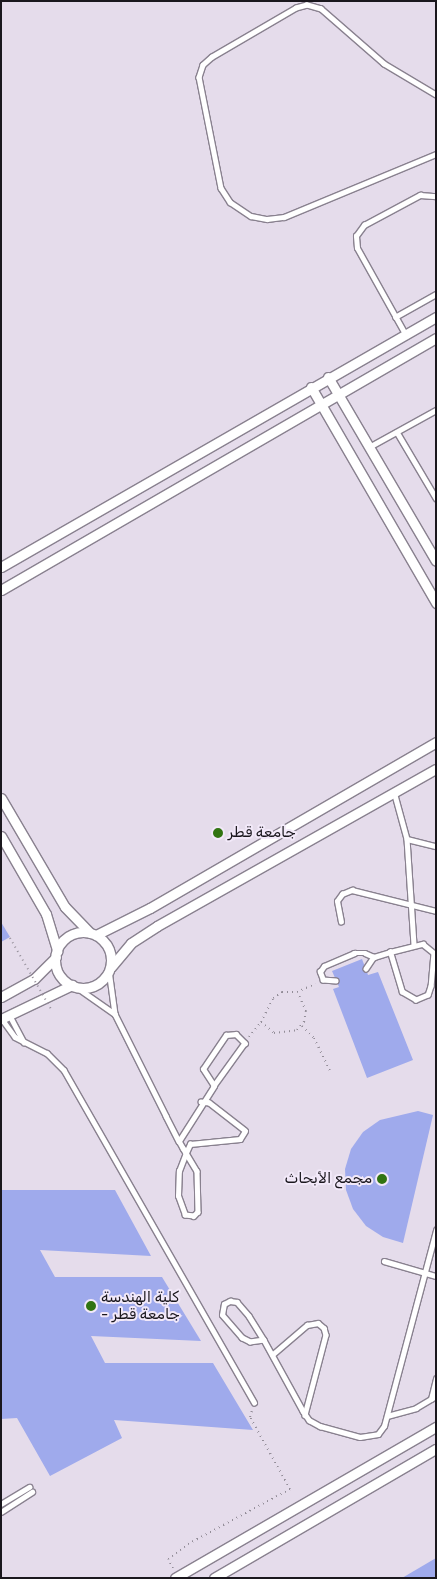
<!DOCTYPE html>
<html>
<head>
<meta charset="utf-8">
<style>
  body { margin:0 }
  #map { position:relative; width:437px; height:1579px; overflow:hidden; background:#e5dceb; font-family:Rubik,Vazirmatn,sans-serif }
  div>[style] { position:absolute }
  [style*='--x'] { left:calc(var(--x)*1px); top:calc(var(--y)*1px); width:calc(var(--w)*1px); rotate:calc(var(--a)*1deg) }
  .building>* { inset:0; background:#9faaec }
  .path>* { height:2px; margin-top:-1px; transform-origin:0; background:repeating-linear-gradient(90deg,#938d98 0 1px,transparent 0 5px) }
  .roads { filter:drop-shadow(1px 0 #89818f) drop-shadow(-1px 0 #89818f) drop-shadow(0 1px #89818f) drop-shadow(0 -1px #89818f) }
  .lane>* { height:4.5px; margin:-2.25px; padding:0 2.25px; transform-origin:2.25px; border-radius:2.25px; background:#fff }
  .street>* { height:9px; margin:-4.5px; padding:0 4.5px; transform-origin:4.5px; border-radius:4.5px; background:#fff }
  .street>.ring { margin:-4.5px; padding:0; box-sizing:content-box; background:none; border:9px solid #fff; border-radius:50% }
  .path-bridge>* { height:2px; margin-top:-1px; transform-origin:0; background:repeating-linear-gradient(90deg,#938d98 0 1px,transparent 0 5px) }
  .dots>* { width:14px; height:14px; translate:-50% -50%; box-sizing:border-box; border:2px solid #f2e9f9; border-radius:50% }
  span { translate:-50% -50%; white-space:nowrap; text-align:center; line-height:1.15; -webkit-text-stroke:4px #f2e9f9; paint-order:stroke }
  .poi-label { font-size:15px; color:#1a171d }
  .left { translate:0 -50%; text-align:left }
  .right { translate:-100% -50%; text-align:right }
  .frame { position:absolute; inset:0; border:2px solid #1a171d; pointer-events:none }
</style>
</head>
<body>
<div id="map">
  <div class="building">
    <div style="clip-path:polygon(1px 922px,10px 937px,1px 942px)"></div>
    <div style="clip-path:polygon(362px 959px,368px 975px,378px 972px,413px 1060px,367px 1078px,333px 989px,339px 987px,332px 971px)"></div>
    <div style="clip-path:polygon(418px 1111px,433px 1115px,403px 1243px,383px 1237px,366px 1226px,353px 1209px,346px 1190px,345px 1169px,351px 1149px,363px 1132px,380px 1120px)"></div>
    <div style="clip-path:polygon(1px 1190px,115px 1190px,151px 1256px,40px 1250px,55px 1277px,162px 1277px,201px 1341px,91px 1336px,105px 1363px,213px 1363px,253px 1430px,114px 1420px,122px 1438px,50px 1476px,17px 1418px,1px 1419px)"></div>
    <div style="clip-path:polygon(436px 1558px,436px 1578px,402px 1578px)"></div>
  </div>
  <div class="path">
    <div style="--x:261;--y:1022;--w:17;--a:40"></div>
    <div style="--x:274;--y:1033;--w:23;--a:-7"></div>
    <div style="--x:297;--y:1030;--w:11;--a:-49"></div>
    <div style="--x:304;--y:1022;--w:11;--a:-80"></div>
    <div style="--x:306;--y:1011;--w:20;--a:-114"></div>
    <div style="--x:302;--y:1026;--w:17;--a:45"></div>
    <div style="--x:314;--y:1038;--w:37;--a:64"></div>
    <div style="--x:249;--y:1037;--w:19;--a:-51"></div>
    <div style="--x:261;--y:1022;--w:27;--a:-63"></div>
    <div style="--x:273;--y:998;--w:11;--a:-34"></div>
    <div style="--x:282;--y:992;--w:15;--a:0"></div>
    <div style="--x:297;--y:992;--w:20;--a:-24"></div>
    <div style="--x:173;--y:1568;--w:10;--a:-119"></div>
    <div style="--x:168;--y:1559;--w:25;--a:-37"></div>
    <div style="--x:188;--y:1544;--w:116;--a:-28.3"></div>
    <div style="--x:290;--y:1489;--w:82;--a:-119.1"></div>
    <div style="--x:250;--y:1417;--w:7;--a:-74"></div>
  </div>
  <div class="roads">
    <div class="lane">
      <div style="--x:436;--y:95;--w:61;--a:-149.2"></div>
      <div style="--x:384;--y:64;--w:84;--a:-138.9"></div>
      <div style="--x:321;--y:9;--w:15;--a:-164"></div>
      <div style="--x:307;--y:5;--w:11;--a:165"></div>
      <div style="--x:296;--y:8;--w:97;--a:149.7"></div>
      <div style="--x:212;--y:57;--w:12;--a:138"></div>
      <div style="--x:203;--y:65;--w:13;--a:108"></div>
      <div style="--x:199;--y:77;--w:113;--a:78.8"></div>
      <div style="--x:221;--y:188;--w:17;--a:57"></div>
      <div style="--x:230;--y:202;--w:25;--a:34"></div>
      <div style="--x:251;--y:216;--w:16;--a:11"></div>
      <div style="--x:267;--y:219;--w:17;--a:-7"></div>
      <div style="--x:284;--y:217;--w:165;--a:-22.5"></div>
      <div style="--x:395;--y:317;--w:47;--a:-29.3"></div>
      <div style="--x:405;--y:334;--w:98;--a:-119.2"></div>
      <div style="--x:357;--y:248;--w:12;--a:-95"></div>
      <div style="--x:356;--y:236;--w:14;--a:-54"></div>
      <div style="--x:364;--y:225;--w:64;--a:-28.2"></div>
      <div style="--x:420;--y:195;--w:16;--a:4"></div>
      <div style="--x:397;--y:432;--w:77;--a:59.4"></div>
      <div style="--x:369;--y:447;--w:77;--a:-28.9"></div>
      <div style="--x:395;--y:795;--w:46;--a:74.7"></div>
      <div style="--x:407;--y:839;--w:106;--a:86.2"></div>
      <div style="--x:407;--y:839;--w:30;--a:14"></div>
      <div style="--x:341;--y:922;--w:21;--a:-101"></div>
      <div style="--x:337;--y:901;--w:9;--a:-54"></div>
      <div style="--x:342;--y:894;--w:11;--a:-22"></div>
      <div style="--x:352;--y:890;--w:87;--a:14"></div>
      <div style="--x:423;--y:944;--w:14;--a:39"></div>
      <div style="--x:434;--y:953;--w:33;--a:95"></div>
      <div style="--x:431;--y:986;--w:9;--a:108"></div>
      <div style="--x:428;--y:995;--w:13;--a:157"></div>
      <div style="--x:416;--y:1000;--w:16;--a:-150"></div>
      <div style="--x:402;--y:992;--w:42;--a:-106.7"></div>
      <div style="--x:390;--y:952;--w:34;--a:-14"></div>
      <div style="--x:374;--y:957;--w:17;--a:-17"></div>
      <div style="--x:109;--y:970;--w:44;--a:82.2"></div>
      <div style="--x:115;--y:1014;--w:114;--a:63.4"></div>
      <div style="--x:166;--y:1116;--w:28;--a:63"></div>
      <div style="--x:179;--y:1141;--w:8;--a:60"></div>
      <div style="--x:183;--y:1148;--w:6;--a:59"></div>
      <div style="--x:186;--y:1153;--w:21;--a:59"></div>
      <div style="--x:197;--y:1171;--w:41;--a:88.6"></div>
      <div style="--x:198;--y:1212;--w:6;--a:135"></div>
      <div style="--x:194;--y:1216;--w:9;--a:-174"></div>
      <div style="--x:185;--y:1215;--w:20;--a:-110"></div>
      <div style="--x:178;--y:1196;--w:25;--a:-88"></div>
      <div style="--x:179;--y:1171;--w:19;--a:-69"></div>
      <div style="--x:186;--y:1153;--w:10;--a:-66"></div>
      <div style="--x:190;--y:1144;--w:50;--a:-5.7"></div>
      <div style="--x:240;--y:1139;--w:9;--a:-58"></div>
      <div style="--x:245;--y:1131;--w:46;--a:-142.1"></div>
      <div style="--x:209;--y:1103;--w:8;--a:-173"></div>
      <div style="--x:336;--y:981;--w:13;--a:-176"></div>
      <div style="--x:323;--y:980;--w:9;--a:-111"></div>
      <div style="--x:320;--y:972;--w:7;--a:-56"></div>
      <div style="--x:324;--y:966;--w:33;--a:-23"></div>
      <div style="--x:354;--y:953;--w:11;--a:0"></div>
      <div style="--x:365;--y:953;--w:10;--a:24"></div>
      <div style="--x:374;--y:957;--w:14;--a:124"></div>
      <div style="--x:75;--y:986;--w:49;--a:35"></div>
      <div style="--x:9;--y:1014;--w:32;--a:62"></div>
      <div style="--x:2;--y:1019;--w:22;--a:54"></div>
      <div style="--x:15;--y:1037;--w:36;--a:27"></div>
      <div style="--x:47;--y:1053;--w:24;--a:45"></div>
      <div style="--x:64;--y:1070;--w:383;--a:60.2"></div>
      <div style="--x:179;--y:1141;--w:65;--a:-57.5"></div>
      <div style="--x:214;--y:1086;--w:20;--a:-123"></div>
      <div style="--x:203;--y:1069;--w:41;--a:-55.9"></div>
      <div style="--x:226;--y:1035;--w:10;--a:-6"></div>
      <div style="--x:236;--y:1034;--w:13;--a:45"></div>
      <div style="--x:245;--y:1043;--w:53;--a:125.8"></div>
      <div style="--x:384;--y:1261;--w:54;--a:16.1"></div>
      <div style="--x:264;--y:1340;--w:14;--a:172"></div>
      <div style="--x:250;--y:1342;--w:9;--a:-153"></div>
      <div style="--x:242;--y:1338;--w:30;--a:-131"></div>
      <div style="--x:222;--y:1315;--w:11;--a:-80"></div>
      <div style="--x:224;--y:1304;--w:7;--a:-27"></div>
      <div style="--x:230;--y:1301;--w:7;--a:8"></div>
      <div style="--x:237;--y:1302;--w:18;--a:49"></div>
      <div style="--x:249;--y:1316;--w:28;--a:58"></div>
      <div style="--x:264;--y:1340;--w:81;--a:61.2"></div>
      <div style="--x:303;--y:1411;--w:11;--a:56"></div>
      <div style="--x:309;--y:1420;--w:13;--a:29"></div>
      <div style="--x:320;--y:1426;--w:41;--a:15.4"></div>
      <div style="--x:360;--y:1437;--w:18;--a:-9"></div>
      <div style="--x:378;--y:1434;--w:10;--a:-53"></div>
      <div style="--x:384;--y:1426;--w:203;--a:-75.1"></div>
      <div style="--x:272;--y:1355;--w:46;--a:-40.6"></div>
      <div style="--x:307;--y:1325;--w:11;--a:-10"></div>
      <div style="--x:318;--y:1323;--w:8;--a:40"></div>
      <div style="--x:324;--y:1328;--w:7;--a:74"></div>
      <div style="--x:326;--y:1335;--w:83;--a:104.7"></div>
      <div style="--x:431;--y:1399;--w:21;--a:-76"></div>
      <div style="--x:387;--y:1416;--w:30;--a:-15"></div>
      <div style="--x:416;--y:1408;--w:23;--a:-31"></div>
      <div style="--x:1;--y:1504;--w:33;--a:-31"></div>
      <div style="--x:1;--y:1512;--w:37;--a:-33"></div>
    </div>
    <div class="street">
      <div style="--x:328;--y:377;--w:213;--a:59.6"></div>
      <div style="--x:311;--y:387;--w:250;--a:59.9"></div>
      <div style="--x:1;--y:567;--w:502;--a:-29.89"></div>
      <div style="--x:1;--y:590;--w:503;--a:-30.08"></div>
      <div style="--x:1;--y:798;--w:126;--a:59.6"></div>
      <div style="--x:65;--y:907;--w:36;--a:46"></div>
      <div style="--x:1;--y:836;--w:90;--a:60"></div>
      <div style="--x:46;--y:914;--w:39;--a:73"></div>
      <div class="ring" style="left:55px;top:932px;width:47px;height:47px"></div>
      <div style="--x:96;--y:935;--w:60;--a:-26.6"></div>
      <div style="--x:150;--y:908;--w:331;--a:-30.1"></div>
      <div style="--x:111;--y:967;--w:31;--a:-50"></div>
      <div style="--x:131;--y:943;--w:31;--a:-33"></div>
      <div style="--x:157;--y:926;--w:320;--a:-29.4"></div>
      <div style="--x:1;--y:997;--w:38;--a:-29"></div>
      <div style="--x:34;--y:979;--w:31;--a:-45"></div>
      <div style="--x:1;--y:1019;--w:79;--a:-25.6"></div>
      <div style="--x:175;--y:1578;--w:302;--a:-30.1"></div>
      <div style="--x:214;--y:1578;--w:257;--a:-30.2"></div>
    </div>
  </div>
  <div class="path-bridge">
    <div style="--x:10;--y:938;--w:82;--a:60"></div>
  </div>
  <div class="dots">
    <div style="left:218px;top:833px;background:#317411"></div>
    <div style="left:382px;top:1179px;background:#317411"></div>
    <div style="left:91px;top:1306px;background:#317411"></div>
  </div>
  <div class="poi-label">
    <span class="left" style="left:228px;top:833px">جامعة قطر</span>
    <span class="right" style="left:372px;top:1179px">مجمع الأبحاث</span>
    <span class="left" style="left:101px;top:1306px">كلية الهندسة<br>- جامعة قطر</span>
  </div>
  <div class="frame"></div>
</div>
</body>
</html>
